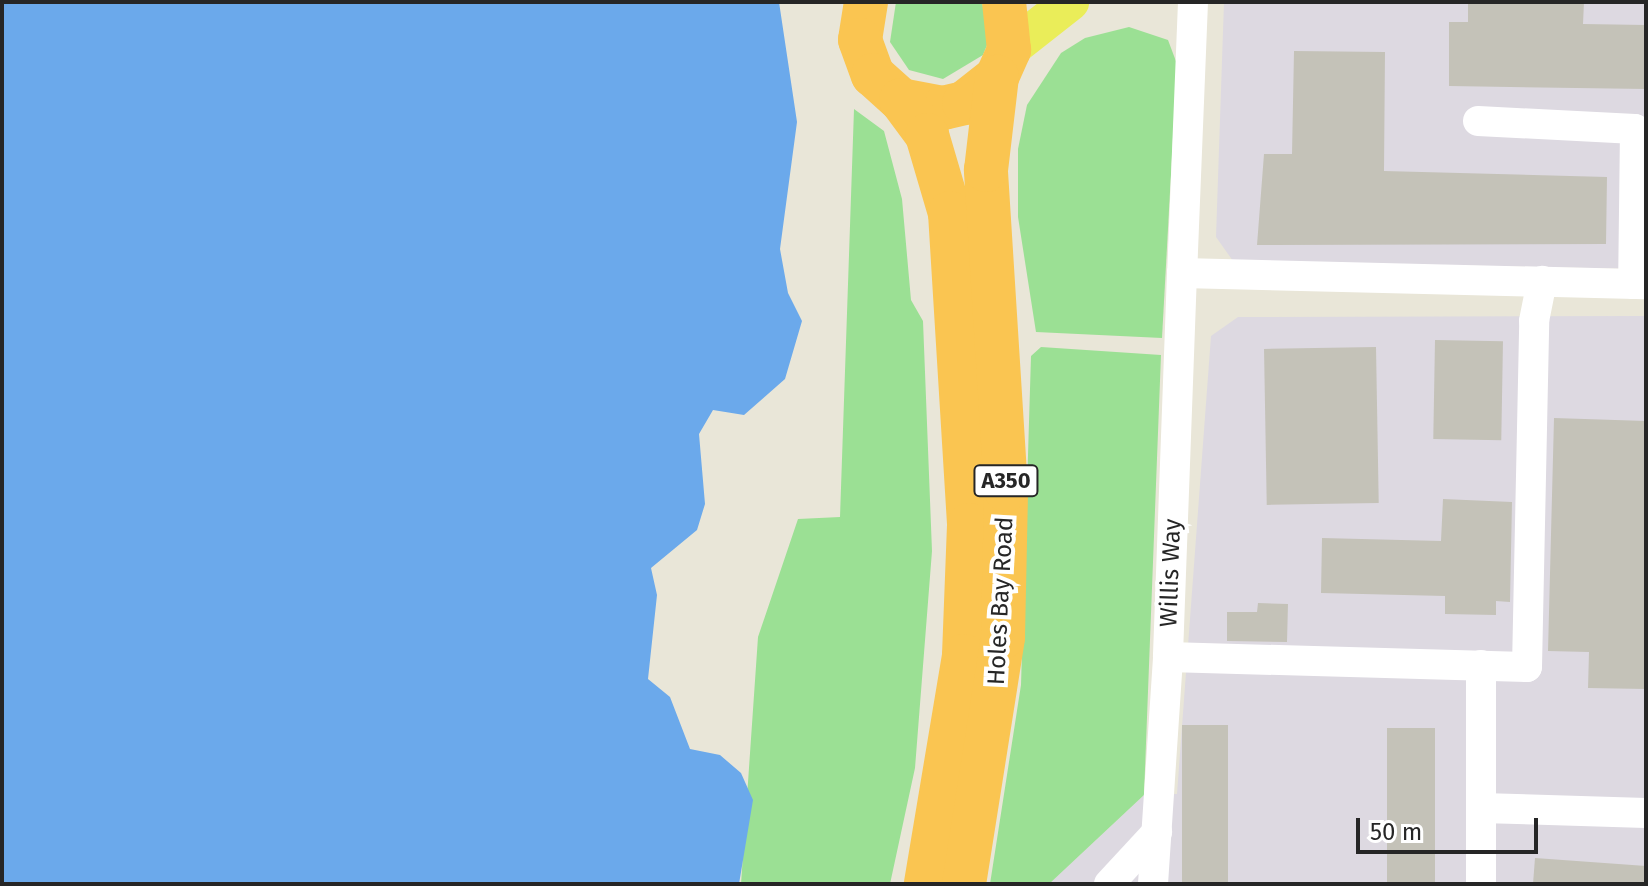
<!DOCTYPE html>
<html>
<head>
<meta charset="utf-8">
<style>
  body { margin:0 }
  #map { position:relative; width:1648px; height:886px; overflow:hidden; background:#e9e6d8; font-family:"Fira Sans",sans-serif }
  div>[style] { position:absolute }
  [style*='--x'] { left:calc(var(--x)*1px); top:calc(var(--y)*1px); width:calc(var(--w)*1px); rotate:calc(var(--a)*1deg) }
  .industrial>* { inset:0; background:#ddd9e1 }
  .green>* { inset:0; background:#9be094 }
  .water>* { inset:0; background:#6ba9eb }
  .building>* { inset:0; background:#c4c2b8; transform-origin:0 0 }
  .minor>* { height:30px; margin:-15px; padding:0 15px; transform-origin:15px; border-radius:15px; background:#fff }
  .major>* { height:38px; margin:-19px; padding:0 19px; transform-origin:19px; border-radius:19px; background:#eaed59 }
  .highway>* { height:44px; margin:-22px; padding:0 22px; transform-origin:22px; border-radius:22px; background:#fac551 }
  span { translate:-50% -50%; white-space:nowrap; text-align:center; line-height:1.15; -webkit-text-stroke:8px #fff; paint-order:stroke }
  .shield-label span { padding:2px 6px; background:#fff; border:2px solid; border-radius:6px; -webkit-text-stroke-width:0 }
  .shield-label { font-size:22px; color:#262626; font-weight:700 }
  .street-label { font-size:24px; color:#262626 }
  .frame { position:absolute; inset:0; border:4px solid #262626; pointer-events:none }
  .scale { position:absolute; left:1356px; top:818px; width:182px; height:36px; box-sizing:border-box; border:4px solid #262626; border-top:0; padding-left:10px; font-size:24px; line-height:28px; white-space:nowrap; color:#262626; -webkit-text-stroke:6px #fff; paint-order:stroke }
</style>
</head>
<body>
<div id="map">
  <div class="industrial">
    <div style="clip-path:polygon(1224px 2px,1646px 2px,1646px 269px,1233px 261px,1216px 237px)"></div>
    <div style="clip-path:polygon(1646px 316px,1646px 884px,1049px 884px,1144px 795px,1177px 794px,1211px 336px,1238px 317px)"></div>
  </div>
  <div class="green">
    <div style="clip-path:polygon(896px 2px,982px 2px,989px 40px,983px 55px,943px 79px,909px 70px,890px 42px)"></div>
    <div style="clip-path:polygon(1129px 27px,1168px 40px,1177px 64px,1162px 338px,1036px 332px,1018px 217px,1018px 149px,1027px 105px,1061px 53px,1085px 38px)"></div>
    <div style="clip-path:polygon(854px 109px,884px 131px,902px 199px,911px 300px,923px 321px,932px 551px,915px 768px,890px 884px,741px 884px,758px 637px,798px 519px,840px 517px)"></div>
    <div style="clip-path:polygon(1041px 347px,1161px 355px,1144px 795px,1049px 884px,990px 884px,1021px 685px,1031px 356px)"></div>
  </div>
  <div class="water">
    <div style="clip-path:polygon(2px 2px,779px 2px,797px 122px,780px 249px,788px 293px,802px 321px,785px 379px,744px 415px,713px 410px,699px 434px,705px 504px,697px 530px,651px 568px,657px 595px,648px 679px,670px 697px,690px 749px,720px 755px,741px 773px,753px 800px,739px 884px,2px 884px)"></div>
  </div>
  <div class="building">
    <div style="clip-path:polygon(1468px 2px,1584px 2px,1583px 24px,1646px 25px,1646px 89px,1449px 86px,1449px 22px,1468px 22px)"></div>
    <div style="clip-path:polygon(1294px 51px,1385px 52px,1384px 171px,1607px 177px,1606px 244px,1257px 245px,1264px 154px,1292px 154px)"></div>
    <div style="left:1435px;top:340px;width:68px;height:99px;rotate:1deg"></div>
    <div style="left:1376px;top:347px;width:156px;height:112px;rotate:89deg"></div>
    <div style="clip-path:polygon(1554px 418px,1646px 421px,1646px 689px,1588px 688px,1589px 652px,1548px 651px)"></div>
    <div style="clip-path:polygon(1443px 499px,1512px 502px,1510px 602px,1496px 601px,1496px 615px,1445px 614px,1445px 596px,1321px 593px,1322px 538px,1441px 541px)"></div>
    <div style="clip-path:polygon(1258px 603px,1288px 604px,1287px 642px,1227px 641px,1227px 612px,1257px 612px)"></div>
    <div style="left:1228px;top:725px;width:159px;height:46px;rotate:90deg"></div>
    <div style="left:1387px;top:728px;width:48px;height:156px"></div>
    <div style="clip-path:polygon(1535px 858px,1646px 866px,1646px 884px,1533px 884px)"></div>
  </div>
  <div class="minor">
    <div style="--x:1193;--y:2;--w:271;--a:92.3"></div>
    <div style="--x:1182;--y:273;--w:464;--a:1.4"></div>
    <div style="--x:1478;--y:121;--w:157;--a:2.9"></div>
    <div style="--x:1635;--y:129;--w:155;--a:90.7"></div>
    <div style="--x:1182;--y:273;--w:384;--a:92.1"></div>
    <div style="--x:1168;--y:657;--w:359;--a:1.6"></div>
    <div style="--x:1527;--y:667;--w:346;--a:-88.8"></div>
    <div style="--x:1534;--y:321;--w:41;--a:-78.7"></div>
    <div style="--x:1481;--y:665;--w:219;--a:90"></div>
    <div style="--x:1481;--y:808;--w:165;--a:1.7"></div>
    <div style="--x:1109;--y:884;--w:71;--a:-47.3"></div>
    <div style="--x:1153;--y:884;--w:227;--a:-86.2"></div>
  </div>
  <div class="major">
    <div style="--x:1009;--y:50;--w:78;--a:-38.2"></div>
  </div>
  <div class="highway">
    <div style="--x:866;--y:2;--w:38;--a:99"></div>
    <div style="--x:860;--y:40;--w:37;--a:70"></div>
    <div style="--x:873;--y:75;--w:38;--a:42"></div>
    <div style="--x:901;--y:100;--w:43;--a:10.8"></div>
    <div style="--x:943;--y:108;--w:22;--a:-13"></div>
    <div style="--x:964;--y:103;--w:42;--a:-38.2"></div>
    <div style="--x:997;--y:77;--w:30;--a:-66"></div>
    <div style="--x:1009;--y:50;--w:48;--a:-95.9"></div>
    <div style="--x:901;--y:100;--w:44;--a:53.4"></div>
    <div style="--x:927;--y:135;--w:81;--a:73.6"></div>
    <div style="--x:950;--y:213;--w:313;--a:86.5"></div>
    <div style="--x:969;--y:525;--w:131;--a:92.2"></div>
    <div style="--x:964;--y:656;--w:231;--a:99.5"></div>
    <div style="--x:964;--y:884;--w:250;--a:-81"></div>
    <div style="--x:1003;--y:637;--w:147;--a:-88.8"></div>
    <div style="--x:1006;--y:490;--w:321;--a:-93.6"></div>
    <div style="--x:986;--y:170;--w:94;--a:-83.3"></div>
  </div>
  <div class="shield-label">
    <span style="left:1006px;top:481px">A350</span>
  </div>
  <div class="street-label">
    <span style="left:1171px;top:573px;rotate:-88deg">Willis Way</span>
    <span style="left:1001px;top:601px;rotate:-87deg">Holes Bay Road</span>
  </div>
  <div class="frame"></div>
  <div class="scale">50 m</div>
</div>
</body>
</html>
